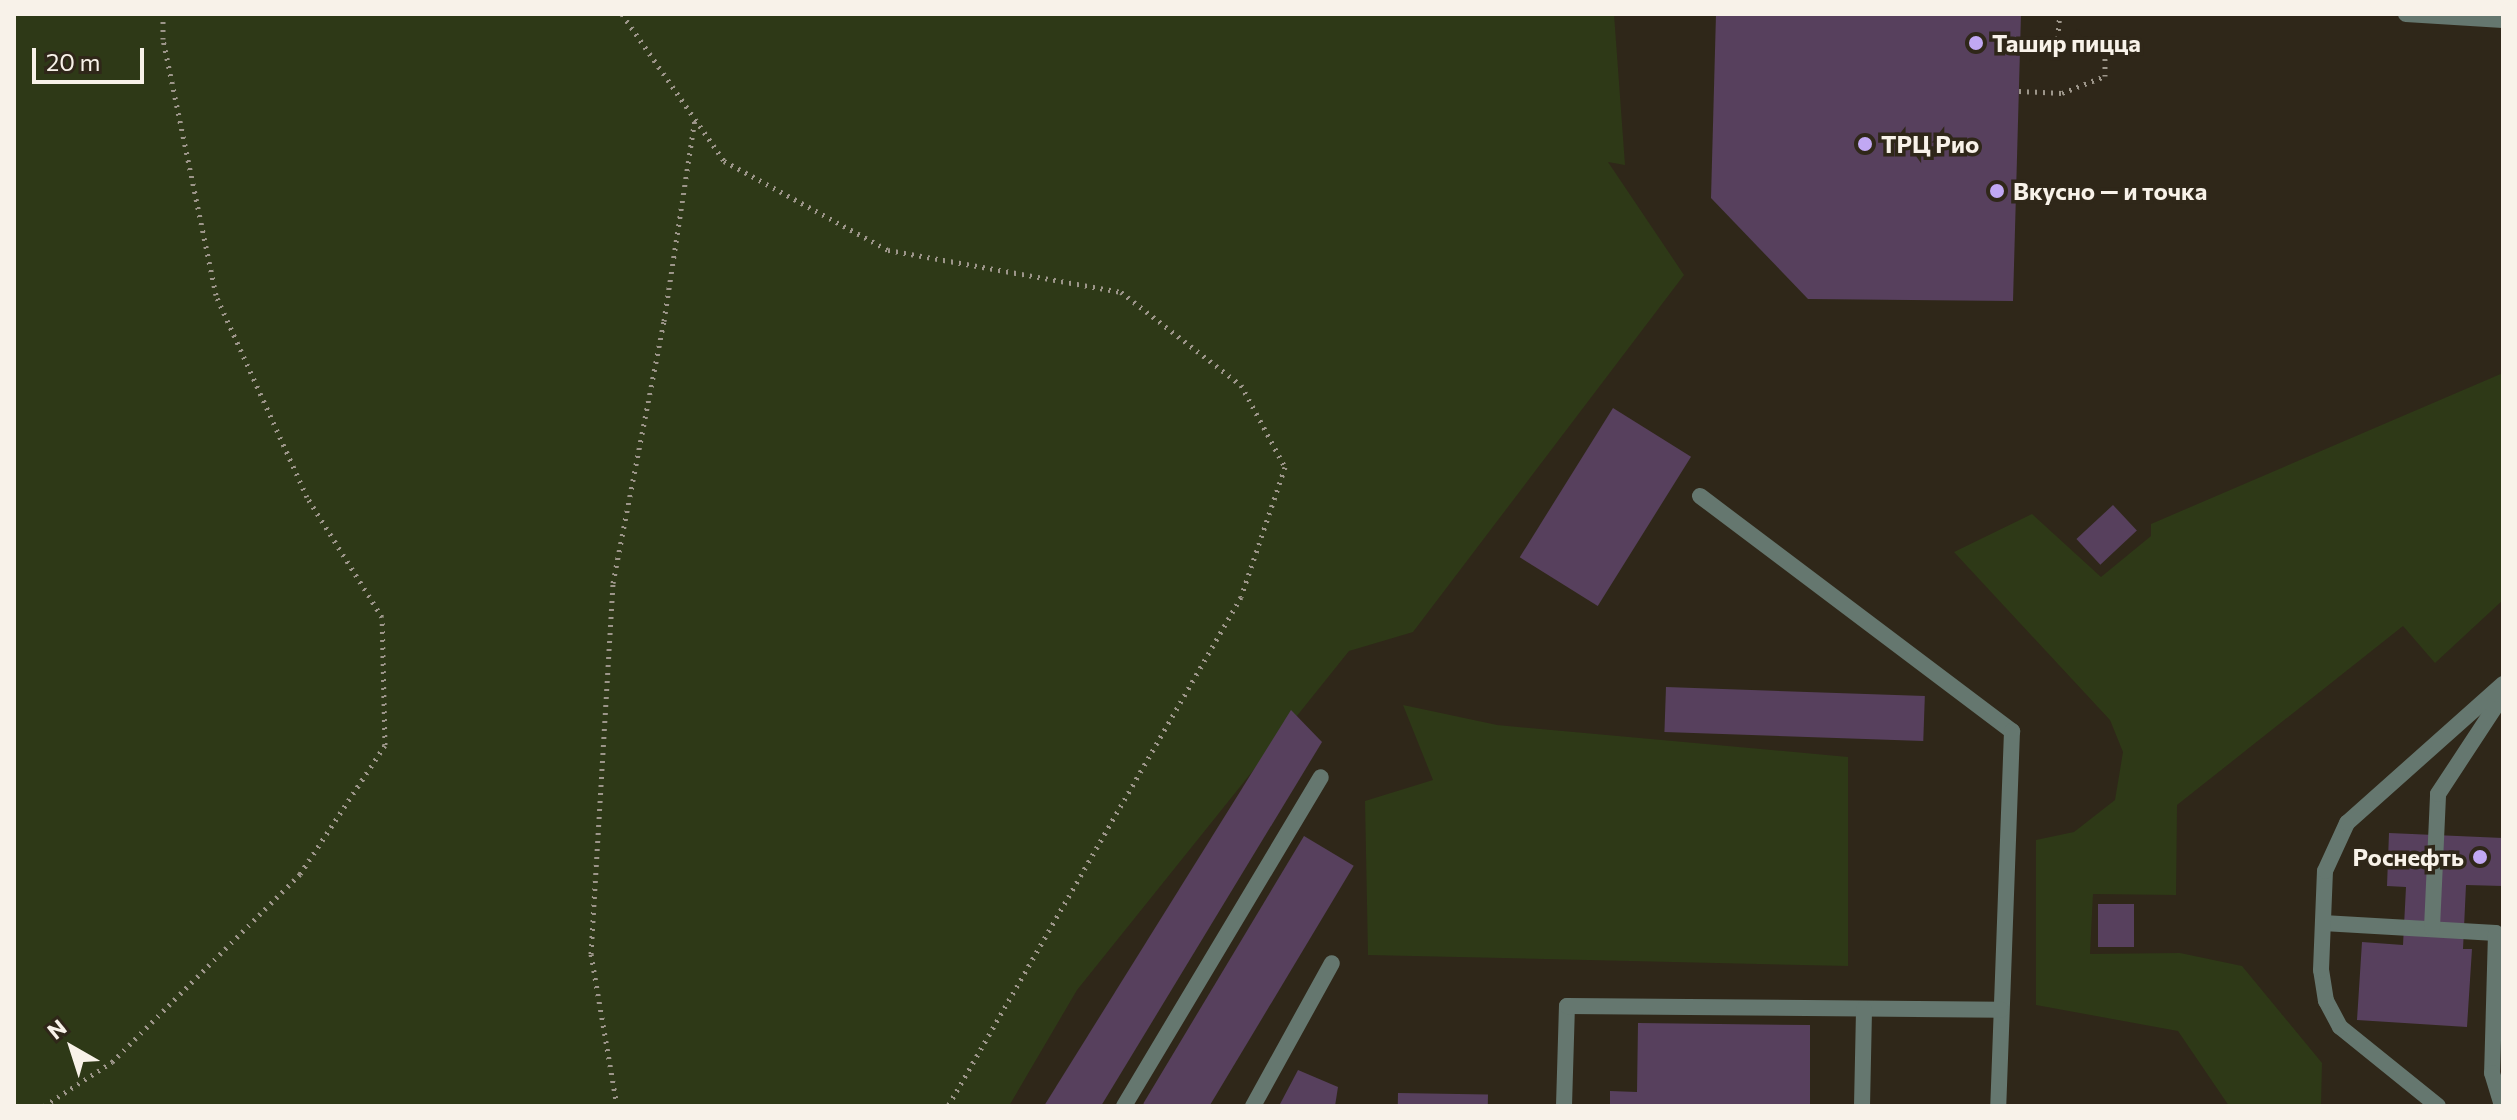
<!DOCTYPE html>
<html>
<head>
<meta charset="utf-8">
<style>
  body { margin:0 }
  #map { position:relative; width:2517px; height:1120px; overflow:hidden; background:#2f2719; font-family:Commissioner,sans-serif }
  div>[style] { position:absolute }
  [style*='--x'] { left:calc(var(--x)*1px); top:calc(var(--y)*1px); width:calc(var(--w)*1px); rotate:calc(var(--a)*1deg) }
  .green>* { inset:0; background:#2e3917 }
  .building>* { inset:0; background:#57405d; transform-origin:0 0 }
  .path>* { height:5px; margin-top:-2.5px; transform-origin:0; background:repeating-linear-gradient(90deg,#9d968a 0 2px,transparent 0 8px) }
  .lane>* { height:16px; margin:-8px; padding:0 8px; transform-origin:8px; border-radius:8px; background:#65776f }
  .dots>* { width:22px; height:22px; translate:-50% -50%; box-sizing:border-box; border:4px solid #2f2719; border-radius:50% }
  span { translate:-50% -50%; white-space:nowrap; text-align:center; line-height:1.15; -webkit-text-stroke:7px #2f2719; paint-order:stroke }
  .poi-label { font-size:24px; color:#f8f2e9; font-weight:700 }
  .left { translate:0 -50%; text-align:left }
  .right { translate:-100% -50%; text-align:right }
  .frame { position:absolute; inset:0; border:16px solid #f8f2e9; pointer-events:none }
  .north { position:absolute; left:32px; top:1008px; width:80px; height:80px; -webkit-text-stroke:6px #2f2719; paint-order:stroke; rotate:321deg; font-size:22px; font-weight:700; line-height:32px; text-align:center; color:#f8f2e9 }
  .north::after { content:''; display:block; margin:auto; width:28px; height:36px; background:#f8f2e9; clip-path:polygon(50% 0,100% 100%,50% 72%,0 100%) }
  .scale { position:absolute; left:32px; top:48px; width:112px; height:36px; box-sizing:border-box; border:4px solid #f8f2e9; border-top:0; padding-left:10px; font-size:24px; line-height:28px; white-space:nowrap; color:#f8f2e9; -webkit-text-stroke:6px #2f2719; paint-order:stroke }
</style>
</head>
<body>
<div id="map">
  <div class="green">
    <div style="clip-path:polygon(14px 14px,1614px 14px,1625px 165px,1608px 162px,1684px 275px,1413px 632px,1349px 651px,1077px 990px,1009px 1106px,14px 1106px)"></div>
    <div style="clip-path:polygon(2503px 373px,2503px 600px,2435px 663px,2403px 626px,2177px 805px,2176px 895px,2093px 894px,2090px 954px,2180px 953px,2242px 966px,2322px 1063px,2321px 1106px,2229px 1106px,2178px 1031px,2036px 1005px,2036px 840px,2074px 832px,2115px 800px,2123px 752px,2110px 720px,1954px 552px,2032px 514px,2101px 577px,2151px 536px,2151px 524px)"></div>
    <div style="clip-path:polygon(1403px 705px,1497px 725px,1848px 757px,1848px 966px,1368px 955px,1365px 801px,1433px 780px)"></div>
  </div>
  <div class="building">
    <div style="clip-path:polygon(1716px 14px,2021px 14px,2013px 301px,1808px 299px,1711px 198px)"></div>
    <div style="left:1613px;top:408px;width:92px;height:176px;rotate:32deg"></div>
    <div style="left:2113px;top:505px;width:35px;height:50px;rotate:47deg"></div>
    <div style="left:1666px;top:687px;width:259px;height:45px;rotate:2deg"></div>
    <div style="clip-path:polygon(1291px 710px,1322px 742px,1101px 1106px,1044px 1106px)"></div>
    <div style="clip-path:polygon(2389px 833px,2503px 838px,2503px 886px,2466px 885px,2463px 949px,2472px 949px,2467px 1027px,2357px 1020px,2362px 942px,2403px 945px,2406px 887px,2387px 886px)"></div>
    <div style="left:1304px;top:836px;width:58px;height:312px;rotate:31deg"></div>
    <div style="left:2098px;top:904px;width:36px;height:43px"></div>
    <div style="clip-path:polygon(1638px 1023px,1810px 1025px,1810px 1106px,1610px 1106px,1610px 1091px,1637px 1092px)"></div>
    <div style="clip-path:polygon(1298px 1070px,1338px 1087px,1335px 1106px,1279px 1106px)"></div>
    <div style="left:1398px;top:1093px;width:90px;height:13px;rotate:1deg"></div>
  </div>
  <div class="path">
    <div style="--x:622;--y:14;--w:179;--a:55.2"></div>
    <div style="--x:724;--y:161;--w:187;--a:28.5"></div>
    <div style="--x:888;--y:250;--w:237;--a:10.2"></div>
    <div style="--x:1121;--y:292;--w:152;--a:37.8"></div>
    <div style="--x:1241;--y:385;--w:93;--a:61.8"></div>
    <div style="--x:1285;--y:467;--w:137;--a:108.7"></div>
    <div style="--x:1241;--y:597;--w:587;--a:119.93"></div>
    <div style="--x:2057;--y:46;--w:32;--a:-85"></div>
    <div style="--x:2019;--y:91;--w:43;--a:2.7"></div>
    <div style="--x:2062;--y:93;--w:46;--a:-21.6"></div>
    <div style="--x:2105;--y:76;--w:27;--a:-90"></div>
    <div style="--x:44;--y:1106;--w:81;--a:-32.9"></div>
    <div style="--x:112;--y:1062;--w:266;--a:-45"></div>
    <div style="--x:300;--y:874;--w:154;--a:-56.6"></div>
    <div style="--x:385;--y:745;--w:128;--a:-91.3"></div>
    <div style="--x:382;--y:617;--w:142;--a:-122"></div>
    <div style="--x:307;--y:497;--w:222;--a:-114.3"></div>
    <div style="--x:216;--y:295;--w:261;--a:-101.7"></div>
    <div style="--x:163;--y:39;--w:25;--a:-90"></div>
    <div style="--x:617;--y:1106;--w:154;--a:-99.7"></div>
    <div style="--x:591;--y:954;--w:372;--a:-86.6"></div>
    <div style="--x:613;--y:583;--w:267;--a:-79"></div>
    <div style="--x:664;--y:321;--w:205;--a:-81.3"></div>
  </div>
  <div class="lane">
    <div style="--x:2406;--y:14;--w:97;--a:3.5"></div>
    <div style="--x:1700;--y:496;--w:391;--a:37"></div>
    <div style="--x:2012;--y:731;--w:375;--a:92.1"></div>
    <div style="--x:2323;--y:923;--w:173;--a:3.3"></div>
    <div style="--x:2496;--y:933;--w:140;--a:91.6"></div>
    <div style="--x:2492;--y:1073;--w:34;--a:73"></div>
    <div style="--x:2432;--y:928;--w:134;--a:-87.4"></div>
    <div style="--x:2438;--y:794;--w:118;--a:-56.7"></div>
    <div style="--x:1124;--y:1106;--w:383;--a:-59.1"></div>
    <div style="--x:1253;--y:1106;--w:163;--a:-61.1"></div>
    <div style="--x:1564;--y:1106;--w:100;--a:-88.3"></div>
    <div style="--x:1567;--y:1006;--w:434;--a:0.5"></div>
    <div style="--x:1862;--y:1106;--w:97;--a:-88.8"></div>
    <div style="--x:2438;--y:1106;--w:126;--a:-141.1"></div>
    <div style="--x:2340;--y:1027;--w:30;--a:-118"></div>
    <div style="--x:2326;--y:1001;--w:31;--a:-99"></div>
    <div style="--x:2321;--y:970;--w:99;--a:-87.7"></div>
    <div style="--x:2325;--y:871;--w:53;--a:-65.4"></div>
    <div style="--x:2347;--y:823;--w:209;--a:-41.7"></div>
  </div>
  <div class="dots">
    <div style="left:1976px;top:43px;background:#c1a8f3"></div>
    <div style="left:1865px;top:144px;background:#c1a8f3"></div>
    <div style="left:1997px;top:191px;background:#c1a8f3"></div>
    <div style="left:2480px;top:857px;background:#c1a8f3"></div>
  </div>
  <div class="poi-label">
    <span class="left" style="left:1992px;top:43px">Ташир пицца</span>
    <span class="left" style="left:1881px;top:144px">ТРЦ Рио</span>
    <span class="left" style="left:2013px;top:191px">Вкусно — и точка</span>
    <span class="right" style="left:2464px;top:857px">Роснефть</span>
  </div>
  <div class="frame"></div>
  <div class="north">N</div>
  <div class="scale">20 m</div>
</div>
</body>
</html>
